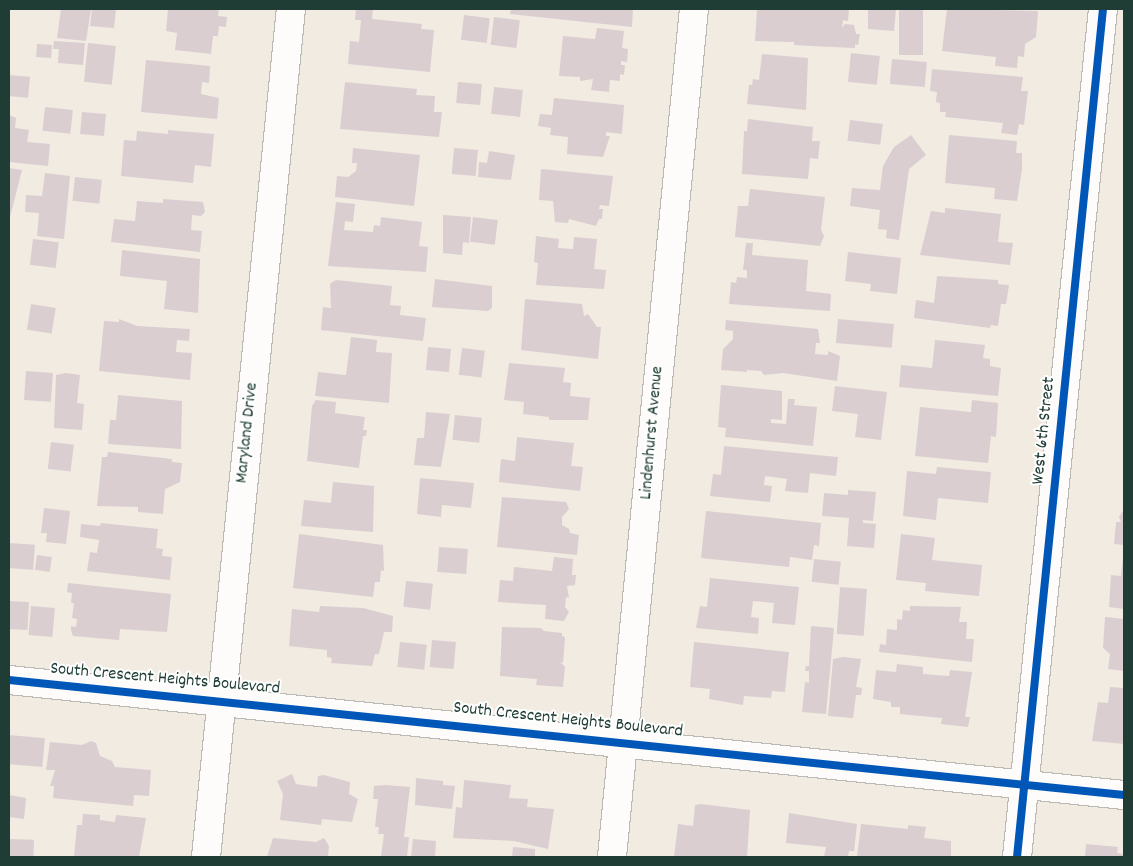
<!DOCTYPE html>
<html>
<head>
<meta charset="utf-8">
<style>
  body { margin:0 }
  #map { position:relative; width:1133px; height:866px; overflow:hidden; background:#f2ebe2; font-family:Dekko,sans-serif }
  div>[style] { position:absolute }
  [style*='--x'] { left:calc(var(--x)*1px); top:calc(var(--y)*1px); width:calc(var(--w)*1px); rotate:calc(var(--a)*1deg) }
  .building>* { inset:0; background:#daced1; transform-origin:0 0 }
  .roads { filter:drop-shadow(1px 0 #bab9b3) drop-shadow(-1px 0 #bab9b3) drop-shadow(0 1px #bab9b3) drop-shadow(0 -1px #bab9b3) }
  .minor>* { height:28px; margin:-14px; padding:0 14px; transform-origin:14px; border-radius:14px; background:#fdfcfb }
  .cycleway>* { height:8px; margin:-4px; padding:0 4px; transform-origin:4px; border-radius:4px; background:#0057b8 }
  span { translate:-50% -50%; white-space:nowrap; text-align:center; line-height:1.15; -webkit-text-stroke:4px #fff; paint-order:stroke }
  .street-label { font-size:18px; color:#1f3d34 }
  .frame { position:absolute; inset:0; border:10px solid #1f3d34; pointer-events:none }
</style>
</head>
<body>
<div id="map">
  <div class="building">
    <div style="clip-path:polygon(61px 9px,91px 9px,86px 41px,57px 38px)"></div>
    <div style="clip-path:polygon(92px 9px,116px 9px,114px 28px,90px 26px)"></div>
    <div style="clip-path:polygon(168px 9px,219px 9px,218px 16px,227px 17px,226px 27px,219px 26px,218px 36px,213px 36px,211px 54px,175px 50px,177px 33px,166px 31px)"></div>
    <div style="clip-path:polygon(356px 9px,373px 9px,372px 19px,422px 24px,421px 29px,434px 30px,430px 72px,348px 64px,350px 41px,359px 42px,361px 20px,355px 20px)"></div>
    <div style="clip-path:polygon(511px 9px,633px 9px,632px 27px,510px 14px)"></div>
    <div style="clip-path:polygon(757px 9px,849px 9px,848px 21px,843px 20px,842px 28px,845px 24px,854px 25px,856px 34px,860px 34px,858px 45px,855px 44px,855px 48px,810px 46px,794px 45px,794px 42px,755px 41px)"></div>
    <div style="clip-path:polygon(868px 9px,896px 9px,894px 31px,868px 29px)"></div>
    <div style="left:899px;top:9px;width:24px;height:46px"></div>
    <div style="clip-path:polygon(947px 9px,1038px 11px,1036px 37px,1025px 44px,1024px 57px,1018px 56px,1017px 68px,995px 66px,996px 57px,942px 51px)"></div>
    <div style="left:464px;top:15px;width:26px;height:25px;rotate:7deg"></div>
    <div style="left:494px;top:17px;width:26px;height:28px;rotate:7deg"></div>
    <div style="clip-path:polygon(597px 28px,624px 31px,622px 48px,628px 49px,627px 62px,621px 61px,621px 65px,625px 65px,624px 75px,620px 74px,620px 81px,610px 80px,609px 92px,591px 90px,593px 79px,580px 81px,580px 77px,559px 76px,563px 36px,595px 39px)"></div>
    <div style="clip-path:polygon(54px 41px,85px 43px,83px 65px,58px 63px,59px 49px,53px 49px)"></div>
    <div style="left:88px;top:43px;width:28px;height:39px;rotate:6deg"></div>
    <div style="left:37px;top:44px;width:15px;height:13px;rotate:4deg"></div>
    <div style="left:851px;top:53px;width:29px;height:29px;rotate:6deg"></div>
    <div style="clip-path:polygon(762px 54px,808px 58px,806px 110px,747px 104px,749px 85px,752px 85px,753px 79px,759px 80px)"></div>
    <div style="left:892px;top:59px;width:35px;height:25px;rotate:5deg"></div>
    <div style="clip-path:polygon(146px 60px,210px 66px,209px 83px,202px 82px,201px 94px,219px 98px,217px 119px,141px 112px)"></div>
    <div style="clip-path:polygon(932px 69px,1023px 77px,1021px 91px,1028px 91px,1024px 125px,1019px 124px,1017px 135px,1001px 133px,1003px 123px,945px 117px,946px 112px,940px 112px,940px 103px,936px 102px,937px 92px,930px 91px)"></div>
    <div style="left:9px;top:75px;width:21px;height:21px;rotate:5deg"></div>
    <div style="clip-path:polygon(345px 82px,417px 89px,416px 95px,435px 96px,434px 112px,442px 112px,439px 137px,340px 129px)"></div>
    <div style="left:458px;top:82px;width:24px;height:21px;rotate:5deg"></div>
    <div style="left:494px;top:87px;width:29px;height:27px;rotate:6deg"></div>
    <div style="clip-path:polygon(554px 98px,624px 105px,622px 134px,606px 132px,606px 136px,610px 136px,603px 157px,567px 154px,568px 137px,550px 135px,551px 128px,538px 126px,540px 114px,552px 115px)"></div>
    <div style="left:45px;top:107px;width:28px;height:24px;rotate:6deg"></div>
    <div style="left:82px;top:112px;width:24px;height:22px;rotate:5deg"></div>
    <div style="clip-path:polygon(9px 115px,16px 118px,15px 128px,29px 130px,27px 142px,50px 144px,48px 166px,9px 162px)"></div>
    <div style="clip-path:polygon(748px 119px,813px 127px,812px 141px,820px 141px,818px 159px,810px 158px,808px 179px,742px 174px,744px 131px,747px 131px)"></div>
    <div style="left:850px;top:120px;width:33px;height:21px;rotate:7deg"></div>
    <div style="clip-path:polygon(168px 130px,214px 134px,211px 167px,195px 165px,193px 183px,121px 176px,124px 140px,136px 141px,137px 131px,168px 134px)"></div>
    <div style="clip-path:polygon(911px 135px,926px 155px,909px 169px,899px 240px,886px 238px,887px 230px,878px 229px,880px 210px,850px 206px,852px 188px,880px 190px,883px 166px,894px 147px)"></div>
    <div style="clip-path:polygon(949px 135px,1017px 141px,1016px 153px,1022px 153px,1022px 169px,1017px 201px,994px 199px,995px 188px,945px 183px)"></div>
    <div style="clip-path:polygon(353px 148px,420px 155px,414px 206px,335px 197px,337px 176px,348px 177px,356px 171px,357px 163px,352px 163px)"></div>
    <div style="left:454px;top:148px;width:24px;height:26px;rotate:5deg"></div>
    <div style="clip-path:polygon(489px 151px,515px 155px,511px 180px,478px 177px,479px 162px,487px 163px)"></div>
    <div style="clip-path:polygon(9px 168px,22px 170px,10px 217px,9px 217px)"></div>
    <div style="clip-path:polygon(541px 169px,613px 176px,609px 206px,600px 205px,599px 209px,603px 209px,602px 219px,599px 219px,596px 226px,569px 219px,568px 223px,555px 222px,553px 201px,539px 200px)"></div>
    <div style="clip-path:polygon(45px 173px,70px 176px,64px 239px,37px 236px,39px 213px,25px 212px,26px 195px,42px 196px)"></div>
    <div style="left:75px;top:177px;width:27px;height:24px;rotate:6deg"></div>
    <div style="clip-path:polygon(750px 189px,825px 197px,821px 230px,824px 236px,820px 246px,735px 237px,738px 206px,748px 206px)"></div>
    <div style="clip-path:polygon(163px 199px,203px 202px,205px 212px,201px 216px,192px 215px,191px 230px,202px 231px,200px 252px,111px 242px,114px 219px,135px 221px,137px 201px,163px 203px)"></div>
    <div style="clip-path:polygon(336px 202px,355px 204px,353px 222px,345px 221px,344px 230px,373px 232px,374px 225px,380px 226px,381px 217px,422px 222px,419px 246px,428px 247px,426px 272px,328px 266px)"></div>
    <div style="clip-path:polygon(945px 208px,1001px 214px,998px 242px,1013px 243px,1010px 265px,920px 255px,931px 211px,945px 213px)"></div>
    <div style="clip-path:polygon(443px 215px,471px 217px,469px 243px,463px 242px,462px 255px,443px 253px)"></div>
    <div style="left:473px;top:217px;width:25px;height:25px;rotate:7deg"></div>
    <div style="clip-path:polygon(536px 236px,559px 239px,558px 248px,573px 249px,574px 237px,597px 239px,594px 269px,606px 270px,604px 289px,536px 285px,538px 263px,534px 262px)"></div>
    <div style="left:33px;top:239px;width:26px;height:26px;rotate:7deg"></div>
    <div style="clip-path:polygon(746px 243px,753px 243px,752px 255px,808px 260px,806px 291px,831px 294px,830px 311px,729px 304px,731px 282px,736px 283px,737px 277px,747px 278px,747px 270px,743px 270px)"></div>
    <div style="clip-path:polygon(122px 250px,200px 259px,198px 313px,164px 309px,167px 281px,120px 276px)"></div>
    <div style="clip-path:polygon(848px 252px,901px 258px,897px 294px,870px 291px,871px 284px,845px 281px)"></div>
    <div style="clip-path:polygon(937px 276px,998px 280px,998px 284px,1009px 285px,1006px 304px,1001px 304px,998px 326px,991px 325px,990px 328px,914px 318px,916px 300px,934px 303px)"></div>
    <div style="clip-path:polygon(435px 279px,492px 286px,492px 308px,488px 311px,432px 307px)"></div>
    <div style="clip-path:polygon(336px 280px,392px 286px,390px 305px,401px 306px,400px 315px,426px 318px,423px 341px,321px 330px,323px 307px,331px 308px,330px 284px)"></div>
    <div style="clip-path:polygon(525px 299px,582px 304px,584px 316px,588px 314px,597px 327px,601px 327px,598px 359px,521px 350px)"></div>
    <div style="left:31px;top:304px;width:25px;height:26px;rotate:9deg"></div>
    <div style="clip-path:polygon(119px 319px,137px 326px,190px 329px,189px 341px,177px 340px,176px 352px,192px 353px,190px 380px,99px 371px,104px 321px,119px 322px)"></div>
    <div style="left:838px;top:319px;width:56px;height:24px;rotate:5deg"></div>
    <div style="clip-path:polygon(726px 320px,818px 329px,820px 343px,816px 343px,815px 354px,828px 355px,828px 351px,840px 356px,837px 381px,783px 373px,764px 375px,761px 371px,747px 370px,747px 372px,721px 370px,723px 349px,733px 339px,733px 331px,725px 330px)"></div>
    <div style="clip-path:polygon(351px 337px,377px 340px,376px 352px,392px 353px,389px 403px,315px 396px,318px 372px,346px 375px)"></div>
    <div style="clip-path:polygon(935px 340px,985px 345px,983px 358px,990px 359px,990px 366px,1001px 368px,998px 396px,899px 387px,901px 365px,932px 368px)"></div>
    <div style="left:428px;top:347px;width:23px;height:23px;rotate:5deg"></div>
    <div style="left:462px;top:348px;width:23px;height:27px;rotate:7deg"></div>
    <div style="clip-path:polygon(509px 363px,565px 368px,563px 382px,571px 383px,570px 396px,590px 398px,588px 420px,549px 420px,549px 417px,523px 414px,524px 402px,504px 400px)"></div>
    <div style="left:26px;top:371px;width:27px;height:29px;rotate:4deg"></div>
    <div style="clip-path:polygon(66px 373px,80px 375px,77px 403px,84px 404px,82px 430px,54px 428px,56px 375px)"></div>
    <div style="clip-path:polygon(721px 385px,782px 391px,782px 420px,771px 419px,771px 423px,786px 424px,788px 399px,795px 399px,794px 405px,817px 407px,813px 446px,725px 437px,726px 428px,718px 427px)"></div>
    <div style="clip-path:polygon(835px 386px,887px 392px,881px 440px,855px 437px,858px 414px,832px 411px)"></div>
    <div style="clip-path:polygon(118px 395px,182px 401px,181px 449px,108px 444px,110px 420px,116px 420px)"></div>
    <div style="clip-path:polygon(316px 400px,336px 402px,335px 413px,365px 417px,363px 430px,367px 430px,366px 436px,363px 436px,359px 468px,307px 461px,312px 406px)"></div>
    <div style="clip-path:polygon(972px 400px,998px 403px,996px 437px,991px 436px,988px 463px,915px 456px,920px 407px,971px 412px)"></div>
    <div style="clip-path:polygon(426px 412px,450px 414px,441px 467px,414px 465px,417px 438px,424px 438px)"></div>
    <div style="left:455px;top:415px;width:27px;height:25px;rotate:6deg"></div>
    <div style="clip-path:polygon(517px 437px,574px 443px,571px 466px,583px 467px,580px 491px,499px 482px,501px 459px,515px 461px)"></div>
    <div style="left:51px;top:442px;width:23px;height:27px;rotate:7deg"></div>
    <div style="clip-path:polygon(724px 446px,838px 457px,836px 476px,810px 473px,808px 493px,785px 491px,787px 479px,765px 476px,764px 485px,772px 486px,770px 502px,710px 496px,713px 474px,721px 475px)"></div>
    <div style="clip-path:polygon(108px 452px,172px 459px,172px 462px,182px 463px,180px 482px,165px 489px,163px 514px,138px 512px,138px 507px,97px 506px,102px 457px,107px 457px)"></div>
    <div style="clip-path:polygon(937px 467px,991px 472px,988px 503px,938px 498px,936px 520px,903px 516px,907px 471px,936px 474px)"></div>
    <div style="clip-path:polygon(420px 478px,474px 483px,471px 508px,442px 505px,441px 517px,417px 514px)"></div>
    <div style="clip-path:polygon(333px 482px,374px 486px,373px 532px,301px 526px,304px 500px,331px 503px)"></div>
    <div style="clip-path:polygon(848px 490px,876px 492px,873px 521px,863px 520px,863px 523px,876px 524px,874px 548px,847px 546px,849px 518px,822px 516px,824px 493px,848px 495px)"></div>
    <div style="clip-path:polygon(502px 497px,566px 502px,569px 509px,562px 517px,562px 525px,569px 529px,570px 533px,579px 535px,577px 555px,497px 547px)"></div>
    <div style="clip-path:polygon(44px 508px,70px 511px,66px 544px,46px 542px,47px 533px,41px 533px)"></div>
    <div style="clip-path:polygon(1124px 509px,1124px 545px,1114px 544px,1116px 522px,1121px 522px,1119px 517px)"></div>
    <div style="clip-path:polygon(706px 511px,821px 523px,819px 546px,814px 545px,812px 560px,790px 557px,789px 567px,701px 558px)"></div>
    <div style="clip-path:polygon(101px 523px,158px 529px,156px 548px,163px 549px,162px 556px,172px 557px,170px 580px,87px 571px,90px 552px,97px 553px,99px 540px,80px 537px,81px 524px,100px 526px)"></div>
    <div style="clip-path:polygon(299px 534px,383px 545px,384px 571px,381px 570px,380px 582px,375px 582px,373px 597px,293px 588px)"></div>
    <div style="clip-path:polygon(901px 534px,935px 538px,932px 560px,982px 565px,979px 596px,925px 591px,926px 583px,896px 580px)"></div>
    <div style="left:9px;top:543px;width:26px;height:25px;rotate:4deg"></div>
    <div style="left:439px;top:547px;width:29px;height:25px;rotate:4deg"></div>
    <div style="left:37px;top:555px;width:15px;height:15px;rotate:8deg"></div>
    <div style="clip-path:polygon(554px 557px,573px 559px,572px 575px,576px 575px,575px 585px,567px 586px,569px 598px,566px 597px,565px 607px,569px 612px,564px 621px,545px 619px,546px 605px,498px 602px,500px 580px,513px 581px,514px 567px,552px 571px)"></div>
    <div style="clip-path:polygon(1123px 557px,1124px 609px,1109px 607px,1111px 575px,1121px 576px)"></div>
    <div style="left:814px;top:559px;width:27px;height:23px;rotate:6deg"></div>
    <div style="clip-path:polygon(710px 578px,799px 587px,795px 625px,772px 623px,774px 603px,753px 601px,751px 617px,759px 618px,758px 634px,696px 628px,700px 606px,707px 607px)"></div>
    <div style="left:406px;top:581px;width:27px;height:26px;rotate:6deg"></div>
    <div style="clip-path:polygon(68px 583px,171px 594px,167px 632px,120px 629px,119px 640px,73px 636px,71px 630px,71px 626px,76px 627px,77px 619px,72px 618px,74px 603px,71px 603px,72px 593px,67px 592px)"></div>
    <div style="left:840px;top:587px;width:27px;height:47px;rotate:4deg"></div>
    <div style="left:9px;top:601px;width:20px;height:28px;rotate:3deg"></div>
    <div style="left:31px;top:606px;width:24px;height:29px;rotate:5deg"></div>
    <div style="clip-path:polygon(320px 606px,363px 608px,393px 616px,392px 632px,384px 632px,379px 654px,375px 654px,372px 666px,331px 663px,332px 658px,327px 657px,327px 650px,289px 646px,292px 609px,319px 612px)"></div>
    <div style="clip-path:polygon(910px 606px,961px 607px,959px 622px,967px 622px,966px 639px,974px 639px,972px 662px,879px 652px,880px 644px,886px 645px,887px 629px,897px 630px,897px 619px,902px 620px,903px 610px,910px 611px)"></div>
    <div style="clip-path:polygon(1105px 617px,1124px 619px,1124px 671px,1108px 669px,1110px 654px,1103px 648px)"></div>
    <div style="clip-path:polygon(811px 626px,834px 628px,826px 714px,802px 712px,805px 682px,809px 683px,809px 671px,805px 671px,806px 666px,809px 666px)"></div>
    <div style="clip-path:polygon(502px 627px,541px 628px,544px 631px,562px 633px,562px 636px,565px 637px,563px 663px,560px 662px,565px 667px,563px 687px,536px 685px,537px 679px,500px 676px)"></div>
    <div style="left:432px;top:640px;width:24px;height:27px;rotate:5deg"></div>
    <div style="left:400px;top:642px;width:27px;height:25px;rotate:6deg"></div>
    <div style="clip-path:polygon(694px 642px,789px 652px,785px 692px,772px 691px,771px 698px,744px 696px,743px 705px,709px 699px,710px 689px,690px 687px)"></div>
    <div style="clip-path:polygon(843px 657px,861px 659px,856px 687px,862px 688px,861px 695px,856px 695px,853px 718px,828px 716px,833px 659px)"></div>
    <div style="clip-path:polygon(897px 664px,923px 667px,923px 674px,949px 676px,950px 670px,972px 672px,965px 717px,970px 717px,968px 727px,941px 724px,942px 718px,900px 714px,900px 707px,891px 707px,891px 702px,873px 699px,876px 670px,896px 672px)"></div>
    <div style="clip-path:polygon(1110px 687px,1124px 688px,1124px 744px,1092px 741px,1098px 702px,1108px 703px)"></div>
    <div style="left:9px;top:735px;width:36px;height:29px;rotate:5deg"></div>
    <div style="clip-path:polygon(91px 741px,96px 743px,100px 756px,112px 761px,115px 767px,151px 770px,149px 796px,134px 795px,133px 806px,53px 798px,54px 786px,50px 786px,55px 770px,46px 770px,50px 742px,82px 745px)"></div>
    <div style="clip-path:polygon(292px 774px,296px 784px,302px 785px,317px 787px,318px 776px,324px 775px,350px 782px,349px 794px,358px 799px,352px 822px,322px 819px,321px 825px,280px 820px,283px 794px,277px 781px)"></div>
    <div style="clip-path:polygon(416px 778px,443px 781px,443px 785px,455px 786px,452px 809px,415px 805px)"></div>
    <div style="clip-path:polygon(464px 780px,511px 785px,509px 798px,528px 799px,527px 807px,554px 809px,548px 849px,514px 841px,453px 838px,456px 807px,462px 808px)"></div>
    <div style="clip-path:polygon(385px 785px,410px 787px,404px 837px,409px 837px,407px 857px,381px 857px,384px 834px,378px 834px,379px 827px,375px 827px,378px 799px,373px 799px,374px 786px)"></div>
    <div style="clip-path:polygon(9px 795px,26px 798px,24px 819px,9px 817px)"></div>
    <div style="clip-path:polygon(701px 804px,750px 810px,747px 857px,674px 857px,678px 824px,693px 826px,695px 805px)"></div>
    <div style="clip-path:polygon(789px 813px,857px 824px,854px 851px,849px 851px,848px 857px,824px 857px,826px 847px,786px 843px)"></div>
    <div style="clip-path:polygon(83px 814px,100px 815px,100px 820px,115px 822px,116px 815px,146px 818px,139px 857px,74px 857px,77px 825px,82px 825px)"></div>
    <div style="clip-path:polygon(861px 824px,908px 829px,908px 825px,926px 827px,924px 838px,951px 841px,951px 857px,857px 857px)"></div>
    <div style="clip-path:polygon(273px 838px,316px 842px,324px 838px,329px 846px,328px 857px,267px 857px)"></div>
    <div style="left:9px;top:839px;width:25px;height:18px;rotate:2deg"></div>
    <div style="clip-path:polygon(413px 839px,436px 841px,435px 857px,411px 857px)"></div>
    <div style="clip-path:polygon(1086px 844px,1118px 847px,1117px 853px,1124px 854px,1124px 857px,1085px 857px)"></div>
    <div style="clip-path:polygon(513px 847px,535px 849px,535px 857px,512px 857px)"></div>
  </div>
  <div class="roads">
    <div class="minor">
      <div style="--x:9;--y:680;--w:1121;--a:5.89"></div>
      <div style="--x:206;--y:857;--w:852;--a:-84.28"></div>
      <div style="--x:612;--y:857;--w:852;--a:-84.48"></div>
      <div style="--x:1017;--y:857;--w:852;--a:-84.21"></div>
    </div>
  </div>
  <div class="cycleway">
    <div style="--x:9;--y:680;--w:1121;--a:5.89"></div>
    <div style="--x:1017;--y:857;--w:852;--a:-84.21"></div>
  </div>
  <div class="street-label">
    <span style="left:1045px;top:431px;rotate:-84deg">West 6th Street</span>
    <span style="left:248px;top:433px;rotate:-84deg">Maryland Drive</span>
    <span style="left:653px;top:433px;rotate:-85deg">Lindenhurst Avenue</span>
    <span style="left:165px;top:680px;rotate:5deg">South Crescent Heights Boulevard</span>
    <span style="left:568px;top:721px;rotate:6deg">South Crescent Heights Boulevard</span>
  </div>
  <div class="frame"></div>
</div>
</body>
</html>
